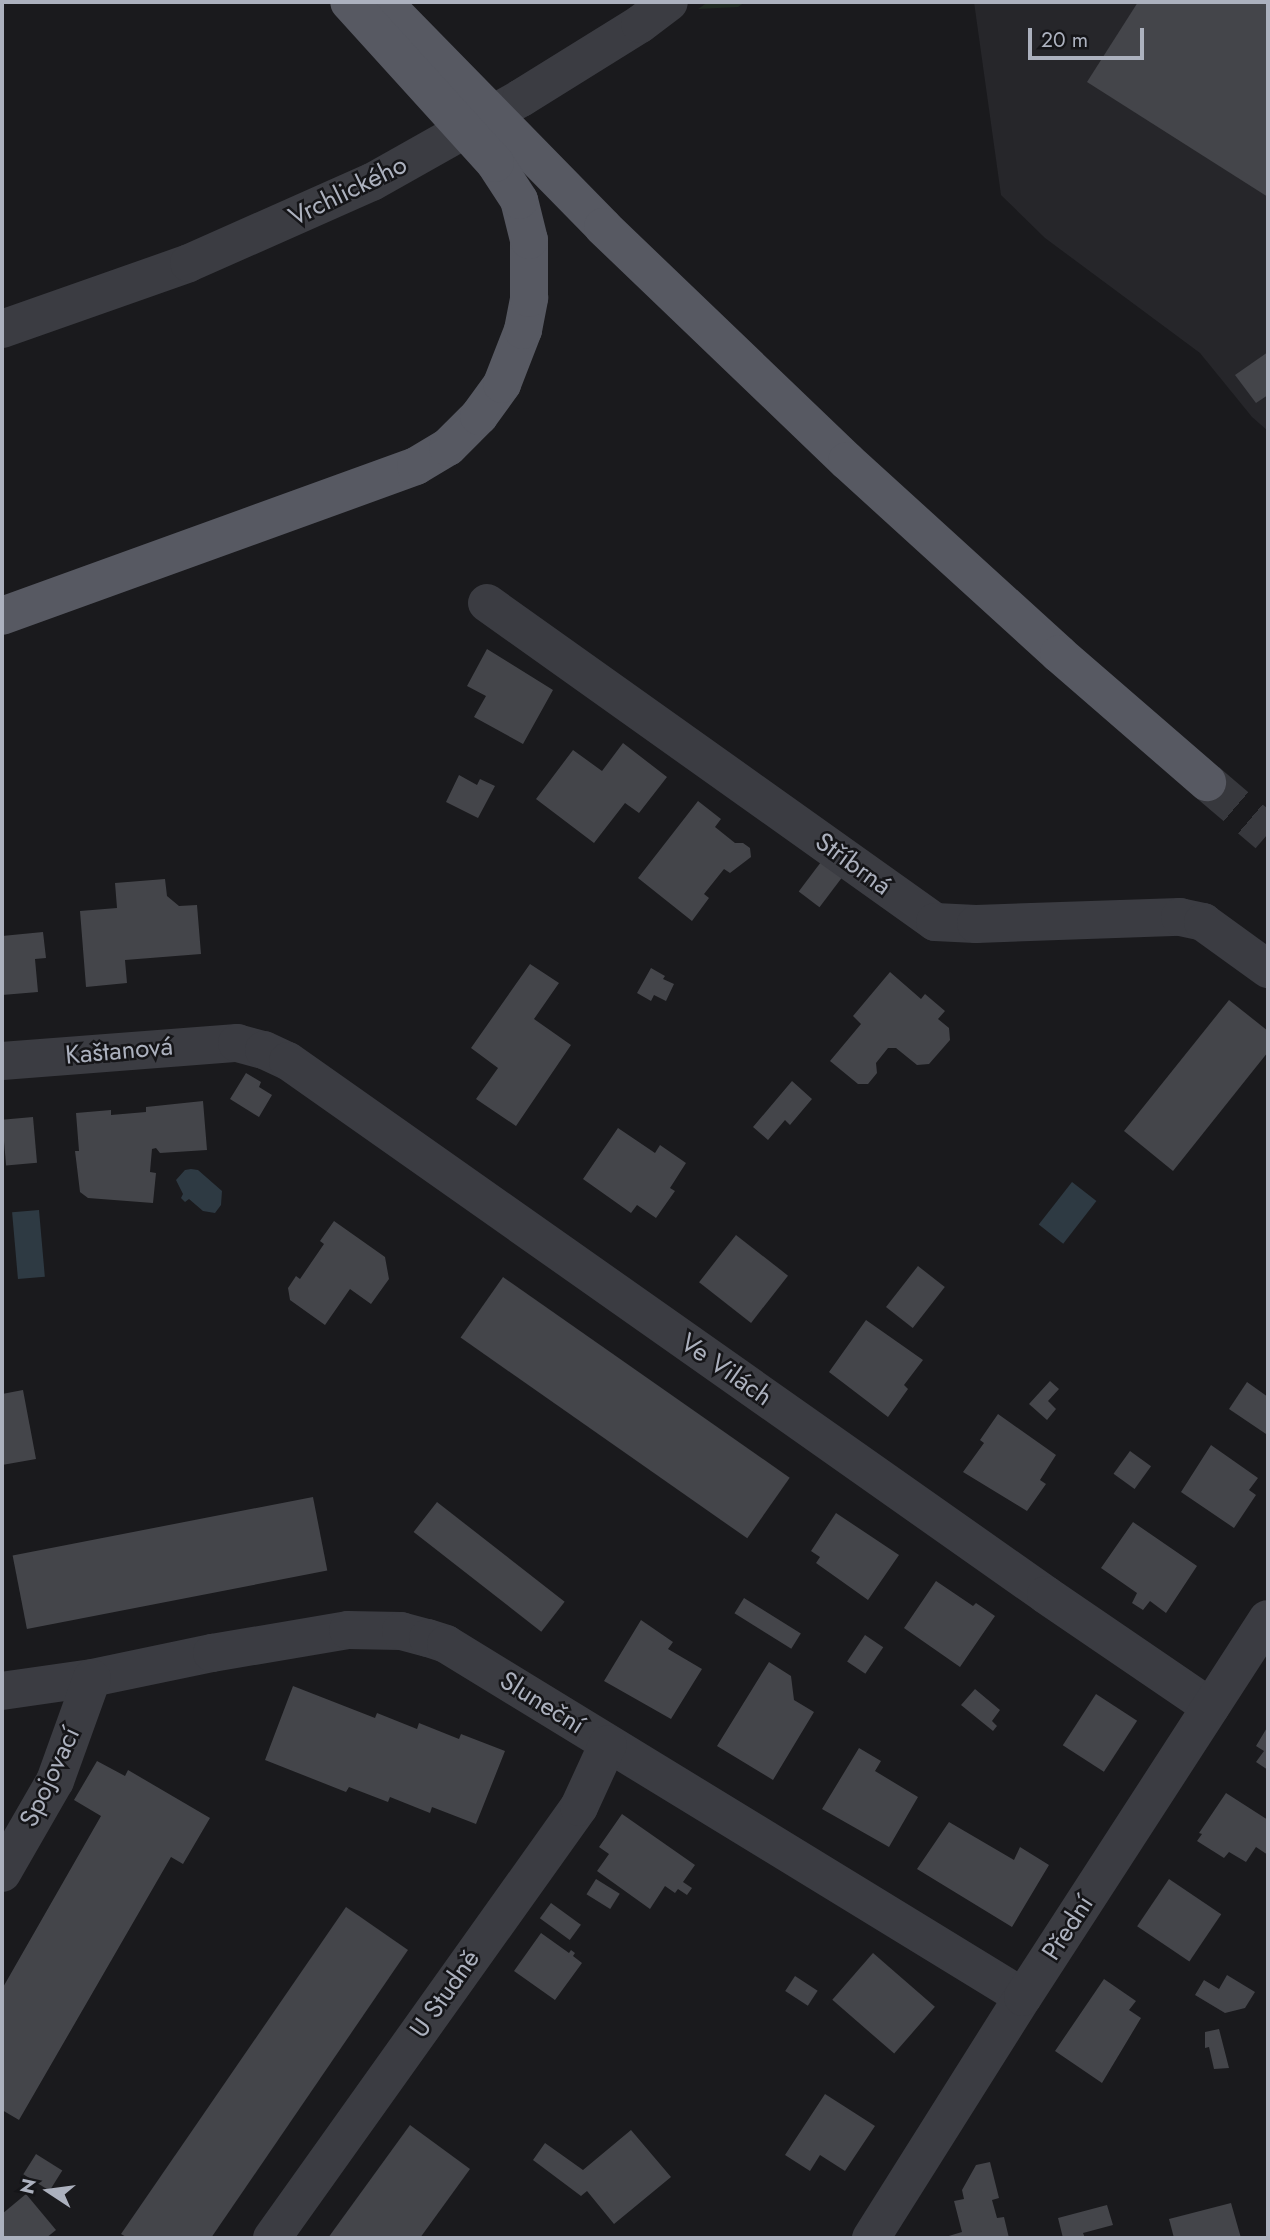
<!DOCTYPE html>
<html>
<head>
<meta charset="utf-8">
<style>
  body { margin:0 }
  #map { position:relative; width:1270px; height:2240px; overflow:hidden; background:#1a1a1d; font-family:Jost,sans-serif }
  div>[style] { position:absolute }
  [style*='--x'] { left:calc(var(--x)*1px); top:calc(var(--y)*1px); width:calc(var(--w)*1px); rotate:calc(var(--a)*1deg) }
  .built>* { inset:0; background:#26262a }
  .green>* { inset:0; background:#1f2921 }
  .water>* { inset:0; background:#2e3a43; transform-origin:0 0 }
  .building>* { inset:0; background:#44454a; transform-origin:0 0 }
  .major-tunnel>* { height:38px; margin-top:-19px; transform-origin:0; background:repeating-linear-gradient(90deg,#37383d 0 38px,transparent 0 57px) }
  .minor>* { height:38px; margin:-19px; padding:0 19px; transform-origin:19px; border-radius:19px; background:#3b3c42 }
  .major>* { height:38px; margin:-19px; padding:0 19px; transform-origin:19px; border-radius:19px; background:#575962 }
  span { translate:-50% -50%; white-space:nowrap; text-align:center; line-height:1.15; -webkit-text-stroke:5px #151518; paint-order:stroke }
  .street-label { font-size:26px; color:#acb1be }
  .frame { position:absolute; inset:0; border:4px solid #acb1be; pointer-events:none }
  .north { position:absolute; left:14px; top:2156px; width:70px; height:70px; -webkit-text-stroke:5px #151518; paint-order:stroke; rotate:283deg; font-size:19px; font-weight:700; line-height:28px; text-align:center; color:#acb1be }
  .north::after { content:''; display:block; margin:auto; width:24px; height:32px; background:#acb1be; clip-path:polygon(50% 0,100% 100%,50% 72%,0 100%) }
  .scale { position:absolute; left:1028px; top:28px; width:116px; height:32px; box-sizing:border-box; border:4px solid #acb1be; border-top:0; padding-left:9px; font-size:21px; line-height:24px; white-space:nowrap; color:#acb1be; -webkit-text-stroke:5px #151518; paint-order:stroke }
</style>
</head>
<body>
<div id="map">
  <div class="built">
    <div style="clip-path:polygon(974px 2px,1268px 2px,1268px 431px,1252px 417px,1200px 353px,1045px 238px,1001px 195px)"></div>
  </div>
  <div class="green">
    <div style="clip-path:polygon(708px 2px,745px 2px,738px 7px,698px 9px)"></div>
  </div>
  <div class="water">
    <div style="clip-path:polygon(191px 1169px,198px 1170px,222px 1191px,221px 1205px,215px 1213px,203px 1211px,189px 1199px,185px 1202px,181px 1198px,183px 1194px,176px 1180px,185px 1170px)"></div>
    <div style="left:1072px;top:1182px;width:31px;height:54px;rotate:38deg"></div>
    <div style="left:39px;top:1210px;width:67px;height:27px;rotate:85deg"></div>
  </div>
  <div class="building">
    <div style="clip-path:polygon(1138px 2px,1268px 2px,1268px 197px,1087px 82px)"></div>
    <div style="clip-path:polygon(1268px 352px,1268px 395px,1256px 403px,1235px 375px)"></div>
    <div style="clip-path:polygon(487px 649px,553px 690px,523px 744px,474px 717px,486px 696px,467px 686px)"></div>
    <div style="clip-path:polygon(623px 743px,667px 777px,639px 813px,625px 803px,594px 843px,536px 799px,573px 750px,602px 771px)"></div>
    <div style="clip-path:polygon(459px 775px,477px 785px,480px 779px,495px 786px,478px 818px,446px 802px)"></div>
    <div style="clip-path:polygon(698px 801px,721px 819px,715px 827px,735px 843px,743px 843px,750px 848px,751px 857px,730px 873px,724px 869px,704px 894px,709px 898px,692px 921px,638px 878px)"></div>
    <div style="left:821px;top:862px;width:26px;height:37px;rotate:37deg"></div>
    <div style="clip-path:polygon(165px 879px,167px 896px,179px 906px,197px 905px,201px 954px,125px 960px,127px 983px,86px 987px,80px 911px,117px 908px,115px 883px)"></div>
    <div style="clip-path:polygon(43px 932px,46px 958px,35px 959px,38px 992px,2px 995px,2px 936px)"></div>
    <div style="clip-path:polygon(530px 964px,559px 983px,534px 1019px,571px 1045px,516px 1126px,476px 1099px,498px 1068px,471px 1048px)"></div>
    <div style="clip-path:polygon(651px 968px,665px 976px,663px 979px,674px 984px,666px 1001px,654px 995px,651px 1001px,637px 993px)"></div>
    <div style="clip-path:polygon(890px 972px,921px 999px,925px 994px,945px 1011px,938px 1019px,949px 1028px,950px 1040px,929px 1064px,917px 1065px,896px 1048px,888px 1048px,876px 1063px,877px 1073px,868px 1084px,858px 1084px,830px 1061px,861px 1024px,853px 1016px)"></div>
    <div style="clip-path:polygon(1229px 1000px,1268px 1031px,1268px 1052px,1173px 1171px,1124px 1131px)"></div>
    <div style="clip-path:polygon(246px 1073px,261px 1082px,259px 1087px,272px 1095px,259px 1117px,230px 1099px)"></div>
    <div style="clip-path:polygon(792px 1081px,812px 1099px,790px 1125px,785px 1120px,768px 1140px,753px 1127px)"></div>
    <div style="clip-path:polygon(203px 1101px,207px 1150px,160px 1153px,156px 1148px,152px 1149px,150px 1172px,156px 1173px,153px 1203px,88px 1198px,80px 1192px,75px 1151px,79px 1151px,76px 1113px,111px 1110px,111px 1115px,146px 1112px,146px 1107px)"></div>
    <div style="left:33px;top:1117px;width:46px;height:31px;rotate:85deg"></div>
    <div style="clip-path:polygon(618px 1128px,655px 1153px,660px 1145px,686px 1163px,670px 1188px,675px 1191px,656px 1218px,637px 1205px,631px 1213px,583px 1179px)"></div>
    <div style="clip-path:polygon(334px 1221px,385px 1257px,389px 1279px,371px 1304px,350px 1289px,325px 1325px,290px 1300px,288px 1288px,296px 1276px,300px 1279px,324px 1244px,320px 1241px)"></div>
    <div style="left:736px;top:1235px;width:66px;height:60px;rotate:38deg"></div>
    <div style="left:918px;top:1266px;width:34px;height:52px;rotate:38deg"></div>
    <div style="left:503px;top:1277px;width:350px;height:74px;rotate:35deg"></div>
    <div style="clip-path:polygon(866px 1320px,923px 1360px,904px 1385px,908px 1389px,888px 1417px,829px 1372px)"></div>
    <div style="clip-path:polygon(1050px 1381px,1059px 1389px,1048px 1401px,1056px 1409px,1047px 1420px,1029px 1404px)"></div>
    <div style="clip-path:polygon(1247px 1382px,1268px 1397px,1266px 1434px,1229px 1409px)"></div>
    <div style="clip-path:polygon(23px 1390px,36px 1459px,2px 1465px,2px 1394px)"></div>
    <div style="clip-path:polygon(998px 1414px,1056px 1455px,1040px 1480px,1046px 1484px,1027px 1511px,963px 1472px,984px 1443px,980px 1440px)"></div>
    <div style="clip-path:polygon(1211px 1445px,1258px 1478px,1249px 1490px,1256px 1495px,1234px 1528px,1181px 1492px)"></div>
    <div style="left:1130px;top:1451px;width:26px;height:28px;rotate:36deg"></div>
    <div style="left:313px;top:1497px;width:75px;height:306px;rotate:79deg"></div>
    <div style="left:437px;top:1502px;width:162px;height:38px;rotate:38deg"></div>
    <div style="clip-path:polygon(836px 1513px,899px 1555px,868px 1600px,816px 1563px,820px 1557px,811px 1551px)"></div>
    <div style="clip-path:polygon(1133px 1522px,1197px 1566px,1166px 1613px,1150px 1601px,1143px 1610px,1132px 1603px,1137px 1593px,1101px 1568px)"></div>
    <div style="clip-path:polygon(936px 1581px,973px 1606px,976px 1603px,995px 1616px,960px 1667px,904px 1628px)"></div>
    <div style="left:744px;top:1598px;width:67px;height:18px;rotate:32deg"></div>
    <div style="clip-path:polygon(641px 1620px,673px 1642px,668px 1649px,702px 1669px,671px 1719px,604px 1681px)"></div>
    <div style="left:865px;top:1635px;width:22px;height:32px;rotate:34deg"></div>
    <div style="clip-path:polygon(769px 1662px,791px 1676px,794px 1700px,814px 1712px,773px 1780px,717px 1746px)"></div>
    <div style="clip-path:polygon(293px 1686px,375px 1718px,377px 1713px,417px 1729px,419px 1723px,459px 1739px,461px 1734px,505px 1751px,476px 1824px,432px 1807px,430px 1813px,390px 1797px,388px 1802px,349px 1787px,346px 1792px,265px 1760px)"></div>
    <div style="clip-path:polygon(975px 1689px,1000px 1710px,992px 1721px,997px 1726px,993px 1731px,961px 1705px)"></div>
    <div style="left:1096px;top:1694px;width:49px;height:61px;rotate:33deg"></div>
    <div style="clip-path:polygon(1268px 1726px,1268px 1770px,1256px 1762px,1264px 1751px,1256px 1746px)"></div>
    <div style="clip-path:polygon(859px 1748px,881px 1761px,875px 1771px,918px 1797px,889px 1847px,822px 1809px)"></div>
    <div style="clip-path:polygon(97px 1761px,125px 1776px,128px 1770px,210px 1818px,183px 1864px,171px 1857px,19px 2120px,2px 2110px,2px 1989px,101px 1816px,74px 1800px)"></div>
    <div style="clip-path:polygon(1226px 1793px,1268px 1820px,1268px 1855px,1256px 1847px,1246px 1862px,1229px 1852px,1224px 1858px,1197px 1841px,1202px 1834px,1199px 1833px)"></div>
    <div style="clip-path:polygon(622px 1814px,695px 1865px,683px 1882px,692px 1888px,687px 1895px,678px 1889px,675px 1893px,665px 1886px,650px 1909px,597px 1871px,609px 1854px,599px 1847px)"></div>
    <div style="clip-path:polygon(949px 1822px,1014px 1860px,1020px 1847px,1049px 1865px,1012px 1927px,917px 1869px)"></div>
    <div style="left:596px;top:1879px;width:28px;height:18px;rotate:32deg"></div>
    <div style="left:1169px;top:1879px;width:63px;height:57px;rotate:34deg"></div>
    <div style="left:551px;top:1903px;width:37px;height:19px;rotate:36deg"></div>
    <div style="clip-path:polygon(346px 1907px,408px 1950px,211px 2238px,128px 2238px,121px 2234px)"></div>
    <div style="clip-path:polygon(541px 1933px,569px 1953px,571px 1950px,575px 1953px,573px 1956px,582px 1963px,555px 2000px,514px 1971px)"></div>
    <div style="left:873px;top:1953px;width:82px;height:62px;rotate:41deg"></div>
    <div style="clip-path:polygon(1227px 1975px,1255px 1992px,1245px 2008px,1225px 2013px,1195px 1995px,1204px 1980px,1219px 1989px)"></div>
    <div style="left:795px;top:1976px;width:27px;height:18px;rotate:33deg"></div>
    <div style="clip-path:polygon(1104px 1979px,1136px 2001px,1129px 2010px,1141px 2018px,1102px 2083px,1055px 2051px)"></div>
    <div style="clip-path:polygon(1219px 2029px,1229px 2068px,1214px 2069px,1209px 2047px,1205px 2048px,1205px 2032px)"></div>
    <div style="clip-path:polygon(825px 2094px,875px 2126px,845px 2171px,820px 2155px,810px 2171px,785px 2155px)"></div>
    <div style="clip-path:polygon(410px 2125px,470px 2169px,420px 2238px,328px 2238px)"></div>
    <div style="clip-path:polygon(631px 2130px,671px 2177px,614px 2224px,587px 2191px,581px 2196px,533px 2160px,545px 2143px,583px 2170px)"></div>
    <div style="left:36px;top:2154px;width:31px;height:24px;rotate:32deg"></div>
    <div style="clip-path:polygon(990px 2162px,999px 2198px,992px 2200px,997px 2218px,1004px 2217px,1009px 2238px,942px 2238px,962px 2232px,954px 2201px,964px 2199px,962px 2190px,976px 2165px)"></div>
    <div style="clip-path:polygon(26px 2194px,56px 2230px,46px 2238px,2px 2238px,2px 2214px)"></div>
    <div style="clip-path:polygon(1231px 2203px,1241px 2238px,1174px 2238px,1169px 2219px)"></div>
    <div style="clip-path:polygon(1107px 2205px,1113px 2225px,1083px 2233px,1085px 2238px,1063px 2238px,1058px 2218px)"></div>
  </div>
  <div class="major-tunnel">
    <div style="--x:1207;--y:782;--w:80;--a:40.4"></div>
  </div>
  <div class="minor">
    <div style="--x:2;--y:329;--w:198;--a:-19.4"></div>
    <div style="--x:189;--y:263;--w:200;--a:-23.9"></div>
    <div style="--x:372;--y:182;--w:171;--a:-29.4"></div>
    <div style="--x:521;--y:98;--w:140;--a:-31.9"></div>
    <div style="--x:640;--y:24;--w:36;--a:-37"></div>
    <div style="--x:487;--y:603;--w:550;--a:35.45"></div>
    <div style="--x:935;--y:922;--w:41;--a:2.8"></div>
    <div style="--x:976;--y:924;--w:204;--a:-2"></div>
    <div style="--x:1180;--y:917;--w:24;--a:12"></div>
    <div style="--x:1203;--y:922;--w:80;--a:35.9"></div>
    <div style="--x:2;--y:1061;--w:236;--a:-4.4"></div>
    <div style="--x:237;--y:1043;--w:28;--a:15"></div>
    <div style="--x:264;--y:1050;--w:26;--a:25"></div>
    <div style="--x:288;--y:1061;--w:927;--a:35.16"></div>
    <div style="--x:1046;--y:1595;--w:199;--a:34.3"></div>
    <div style="--x:2;--y:1691;--w:91;--a:-8.2"></div>
    <div style="--x:92;--y:1678;--w:123;--a:-11.8"></div>
    <div style="--x:212;--y:1653;--w:138;--a:-9.6"></div>
    <div style="--x:348;--y:1630;--w:53;--a:1.1"></div>
    <div style="--x:401;--y:1631;--w:28;--a:15"></div>
    <div style="--x:428;--y:1638;--w:19;--a:18"></div>
    <div style="--x:446;--y:1644;--w:676;--a:31.46"></div>
    <div style="--x:2;--y:1873;--w:106;--a:-60.1"></div>
    <div style="--x:55;--y:1781;--w:109;--a:-70.2"></div>
    <div style="--x:272;--y:2238;--w:529;--a:-54.54"></div>
    <div style="--x:579;--y:1807;--w:69;--a:-65.3"></div>
    <div style="--x:871;--y:2238;--w:285;--a:-57.8"></div>
    <div style="--x:1023;--y:1997;--w:450;--a:-57.1"></div>
  </div>
  <div class="major">
    <div style="--x:383;--y:2;--w:315;--a:45.6"></div>
    <div style="--x:603;--y:227;--w:338;--a:43.8"></div>
    <div style="--x:847;--y:461;--w:287;--a:42.3"></div>
    <div style="--x:1059;--y:654;--w:196;--a:40.9"></div>
    <div style="--x:2;--y:616;--w:440;--a:-19.9"></div>
    <div style="--x:416;--y:466;--w:37;--a:-31"></div>
    <div style="--x:448;--y:447;--w:44;--a:-45"></div>
    <div style="--x:479;--y:416;--w:39;--a:-54"></div>
    <div style="--x:502;--y:384;--w:58;--a:-68.7"></div>
    <div style="--x:523;--y:330;--w:33;--a:-79"></div>
    <div style="--x:529;--y:298;--w:58;--a:-90"></div>
    <div style="--x:529;--y:240;--w:41;--a:-104"></div>
    <div style="--x:519;--y:200;--w:44;--a:-123"></div>
    <div style="--x:495;--y:163;--w:217;--a:-132.2"></div>
  </div>
  <div class="street-label">
    <span style="left:348px;top:191px;rotate:-26deg">Vrchlického</span>
    <span style="left:853px;top:864px;rotate:36deg">Stříbrná</span>
    <span style="left:119px;top:1051px;rotate:-5deg">Kaštanová</span>
    <span style="left:726px;top:1370px;rotate:35deg">Ve Vilách</span>
    <span style="left:542px;top:1703px;rotate:32deg">Sluneční</span>
    <span style="left:50px;top:1777px;rotate:-65deg">Spojovací</span>
    <span style="left:1068px;top:1928px;rotate:-57deg">Přední</span>
    <span style="left:445px;top:1994px;rotate:-55deg">U Studně</span>
  </div>
  <div class="frame"></div>
  <div class="north">N</div>
  <div class="scale">20 m</div>
</div>
</body>
</html>
